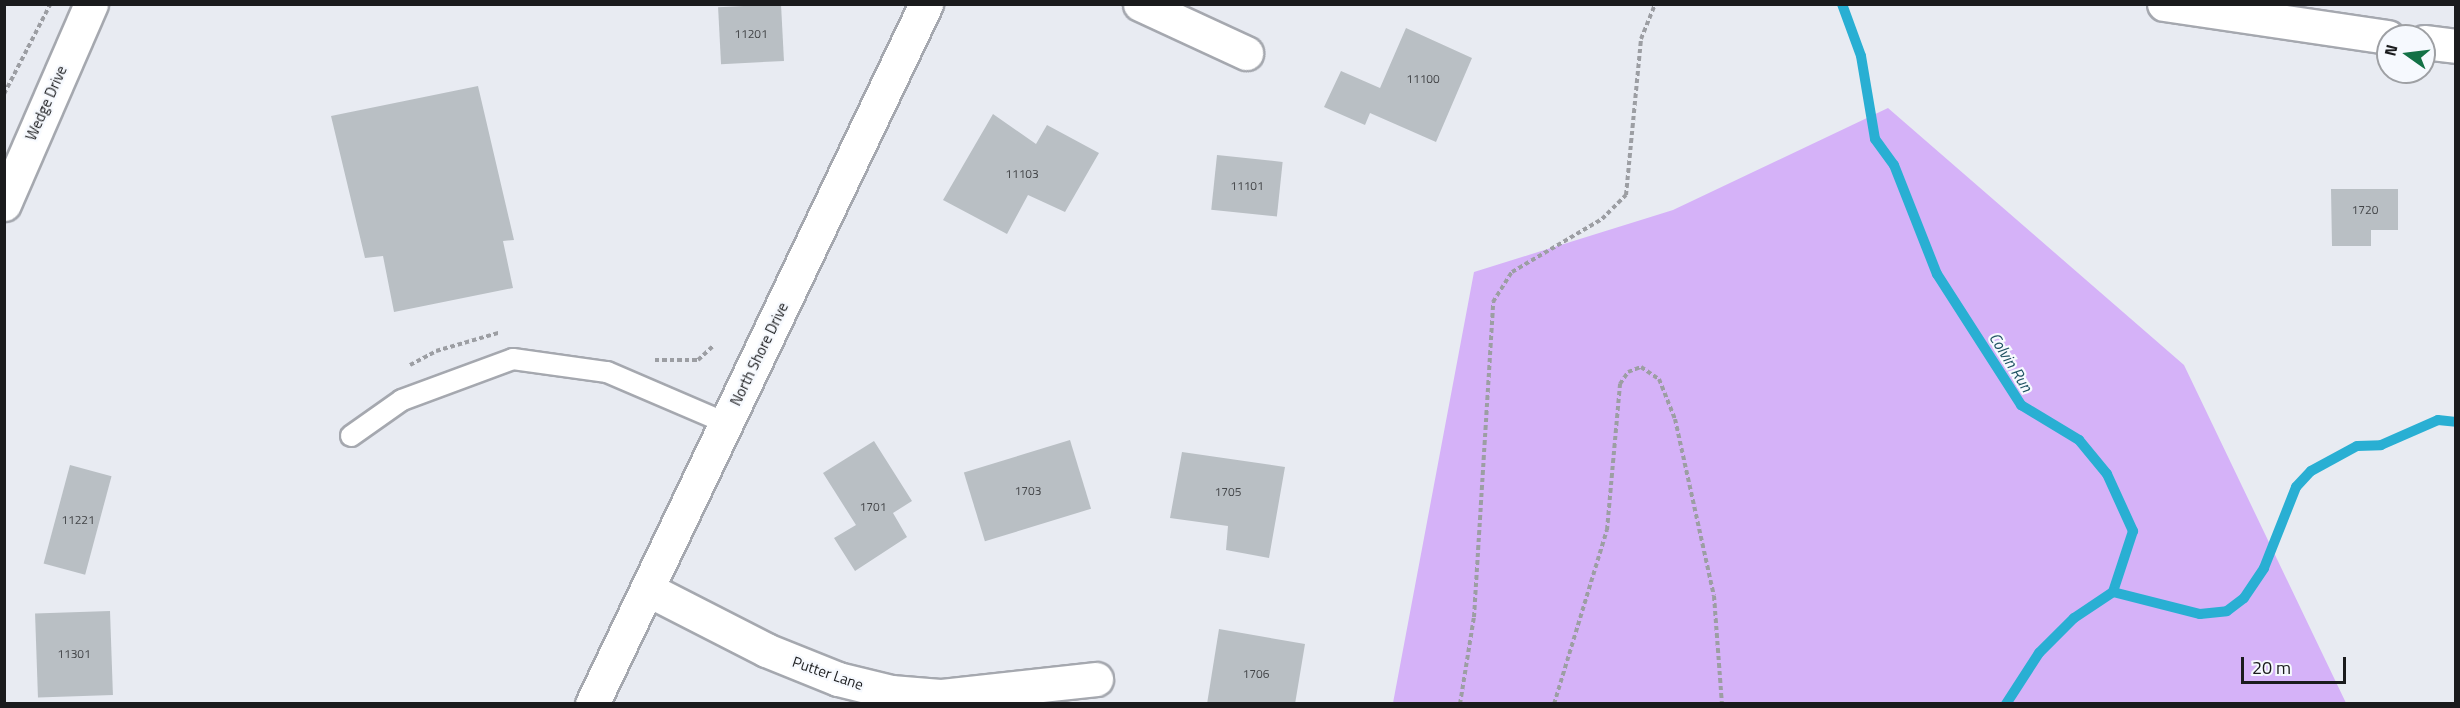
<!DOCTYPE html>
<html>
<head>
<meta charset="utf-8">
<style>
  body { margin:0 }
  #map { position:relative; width:2460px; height:708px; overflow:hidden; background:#e8ebf2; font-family:"Titillium Web",sans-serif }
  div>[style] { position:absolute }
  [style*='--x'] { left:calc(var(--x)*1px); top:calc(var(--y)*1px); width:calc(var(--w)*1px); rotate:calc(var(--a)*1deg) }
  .green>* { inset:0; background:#d5b2f8 }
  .stream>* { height:10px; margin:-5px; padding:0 5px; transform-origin:5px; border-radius:5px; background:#29afd3 }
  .building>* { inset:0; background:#b9bfc4; transform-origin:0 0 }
  .path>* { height:4px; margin-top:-2px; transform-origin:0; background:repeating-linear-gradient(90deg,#9c9ea3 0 4.5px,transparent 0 7.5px) }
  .roads { filter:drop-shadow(2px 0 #a5a8af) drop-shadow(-2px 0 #a5a8af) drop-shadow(0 2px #a5a8af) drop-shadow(0 -2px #a5a8af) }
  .service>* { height:20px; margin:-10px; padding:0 10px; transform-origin:10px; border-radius:10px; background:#fff }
  .minor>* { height:33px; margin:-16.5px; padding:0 16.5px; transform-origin:16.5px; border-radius:16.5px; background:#fff }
  .tertiary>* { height:33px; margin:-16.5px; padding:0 16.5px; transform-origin:16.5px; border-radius:16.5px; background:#fff }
  .secondary>* { height:33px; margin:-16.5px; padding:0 16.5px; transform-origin:16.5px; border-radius:16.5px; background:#fff }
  span { translate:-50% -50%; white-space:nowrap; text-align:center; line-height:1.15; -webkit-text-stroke:4.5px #f6f9fe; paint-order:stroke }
  .number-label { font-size:12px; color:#424447 }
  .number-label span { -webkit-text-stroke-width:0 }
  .street-label { font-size:15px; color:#1a1b1d }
  .water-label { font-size:16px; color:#1e5262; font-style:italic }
  .frame { position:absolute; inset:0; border:6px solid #1a1b1d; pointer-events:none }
  .north { position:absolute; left:2376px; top:24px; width:60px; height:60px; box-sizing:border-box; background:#f6f9fe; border:2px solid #9ea0a4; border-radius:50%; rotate:284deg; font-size:16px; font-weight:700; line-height:24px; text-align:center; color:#1a1b1d }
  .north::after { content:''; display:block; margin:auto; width:21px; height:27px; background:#137146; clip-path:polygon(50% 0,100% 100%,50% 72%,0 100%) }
  .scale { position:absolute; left:2241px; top:657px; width:105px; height:27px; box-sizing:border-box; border:3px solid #1a1b1d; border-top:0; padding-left:8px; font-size:18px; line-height:21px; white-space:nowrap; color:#1a1b1d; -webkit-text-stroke:4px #f6f9fe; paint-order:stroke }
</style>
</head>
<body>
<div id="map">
  <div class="green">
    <div style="clip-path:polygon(1888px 108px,2184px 365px,2346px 703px,1393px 703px,1474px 272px,1673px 210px)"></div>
  </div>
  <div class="stream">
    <div style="--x:1842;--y:4;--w:55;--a:69.9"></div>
    <div style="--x:1861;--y:56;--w:84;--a:80.4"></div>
    <div style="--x:1875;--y:139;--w:32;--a:54"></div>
    <div style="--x:1894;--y:165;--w:117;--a:68.5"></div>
    <div style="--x:1937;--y:274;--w:156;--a:57.3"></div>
    <div style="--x:2021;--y:405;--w:68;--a:31.1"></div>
    <div style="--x:2079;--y:440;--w:44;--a:50.5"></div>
    <div style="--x:2107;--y:474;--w:63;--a:65.5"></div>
    <div style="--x:2133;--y:531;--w:64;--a:108.2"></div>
    <div style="--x:2113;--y:592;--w:47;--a:146.3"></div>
    <div style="--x:2074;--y:618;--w:49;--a:135"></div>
    <div style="--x:2039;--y:653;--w:61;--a:122.9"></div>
    <div style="--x:2113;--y:592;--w:90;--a:14.2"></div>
    <div style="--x:2200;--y:614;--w:27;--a:-6"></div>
    <div style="--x:2227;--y:611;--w:21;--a:-37"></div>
    <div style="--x:2244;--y:598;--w:36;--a:-56"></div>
    <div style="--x:2264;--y:568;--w:87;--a:-68.4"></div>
    <div style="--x:2296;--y:487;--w:22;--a:-47"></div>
    <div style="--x:2311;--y:471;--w:52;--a:-28.5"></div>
    <div style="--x:2357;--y:446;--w:24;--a:-2"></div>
    <div style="--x:2381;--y:445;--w:62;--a:-23.7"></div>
    <div style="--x:2438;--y:420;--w:18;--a:6"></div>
  </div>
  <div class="building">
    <div style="left:781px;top:4px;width:57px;height:63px;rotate:87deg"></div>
    <div style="clip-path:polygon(1406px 28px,1472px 58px,1436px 142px,1370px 113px,1365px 125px,1324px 107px,1341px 71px,1380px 88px)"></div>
    <div style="clip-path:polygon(478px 86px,514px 240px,503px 241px,513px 288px,394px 312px,383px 256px,365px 258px,331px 116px)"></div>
    <div style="clip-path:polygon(993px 114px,1036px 144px,1047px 125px,1099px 153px,1065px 212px,1028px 195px,1007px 234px,943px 200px)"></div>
    <div style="left:1217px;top:155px;width:66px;height:55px;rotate:6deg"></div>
    <div style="clip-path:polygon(2331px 189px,2398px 189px,2398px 230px,2371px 230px,2371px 246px,2332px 246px)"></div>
    <div style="left:1070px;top:440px;width:72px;height:111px;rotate:73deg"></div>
    <div style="clip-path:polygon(874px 441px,912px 501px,893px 513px,907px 537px,855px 571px,834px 538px,856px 525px,823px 473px)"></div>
    <div style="clip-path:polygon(1182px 452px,1285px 467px,1269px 558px,1226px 550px,1228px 526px,1170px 518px)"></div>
    <div style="left:70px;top:465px;width:43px;height:102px;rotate:15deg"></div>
    <div style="left:110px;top:611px;width:84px;height:75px;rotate:88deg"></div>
    <div style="clip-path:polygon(1219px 629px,1305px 644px,1295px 704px,1207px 704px)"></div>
  </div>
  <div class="path">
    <div style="--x:4;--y:94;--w:100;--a:-62.7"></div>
    <div style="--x:655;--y:360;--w:43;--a:0"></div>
    <div style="--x:698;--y:360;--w:21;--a:-43"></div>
    <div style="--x:410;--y:365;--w:30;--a:-28"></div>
    <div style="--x:436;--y:351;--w:65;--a:-16.2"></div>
    <div style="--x:1460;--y:704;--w:88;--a:-80.9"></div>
    <div style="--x:1474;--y:617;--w:316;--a:-86.5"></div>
    <div style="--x:1493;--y:302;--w:36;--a:-58"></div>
    <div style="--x:1512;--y:272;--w:104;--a:-30.5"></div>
    <div style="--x:1602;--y:219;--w:34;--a:-45"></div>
    <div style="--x:1626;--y:195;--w:157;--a:-84.5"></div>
    <div style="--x:1641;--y:39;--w:38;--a:-68"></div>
    <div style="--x:1554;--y:704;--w:182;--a:-73.1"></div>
    <div style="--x:1607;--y:530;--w:147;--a:-84.9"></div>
    <div style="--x:1620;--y:384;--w:14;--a:-56"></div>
    <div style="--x:1628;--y:372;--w:14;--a:-21"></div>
    <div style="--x:1641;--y:367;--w:22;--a:34"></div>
    <div style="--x:1659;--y:379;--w:43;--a:68.2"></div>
    <div style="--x:1675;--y:419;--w:181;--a:77.6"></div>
    <div style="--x:1714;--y:596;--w:108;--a:85.8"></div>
  </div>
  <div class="roads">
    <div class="service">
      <div style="--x:351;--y:436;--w:62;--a:-35.2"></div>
      <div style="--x:402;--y:400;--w:118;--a:-20.3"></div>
      <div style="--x:513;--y:359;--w:95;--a:7.9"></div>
      <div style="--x:607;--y:372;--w:129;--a:23.2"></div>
    </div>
    <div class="minor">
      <div style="--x:1140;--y:4;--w:117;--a:24.8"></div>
      <div style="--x:4;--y:204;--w:218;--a:-66.5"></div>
      <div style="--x:647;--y:589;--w:134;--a:27.1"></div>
      <div style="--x:766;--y:650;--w:78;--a:21.9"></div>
      <div style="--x:838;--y:679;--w:55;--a:13.8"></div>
      <div style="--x:891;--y:692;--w:49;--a:4.7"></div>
      <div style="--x:940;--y:696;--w:157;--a:-6.2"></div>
    </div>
    <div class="tertiary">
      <div style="--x:592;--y:704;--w:776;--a:-64.49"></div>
    </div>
    <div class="secondary">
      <div style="--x:2164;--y:4;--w:226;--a:8.4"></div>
      <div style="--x:2424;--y:42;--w:32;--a:7"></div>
    </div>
  </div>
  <div class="number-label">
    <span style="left:751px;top:34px">11201</span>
    <span style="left:1423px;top:79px">11100</span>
    <span style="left:1022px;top:174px">11103</span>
    <span style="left:1247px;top:186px">11101</span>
    <span style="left:2365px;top:210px">1720</span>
    <span style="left:1028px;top:491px">1703</span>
    <span style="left:1228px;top:492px">1705</span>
    <span style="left:873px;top:507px">1701</span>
    <span style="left:78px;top:520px">11221</span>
    <span style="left:74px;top:654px">11301</span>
    <span style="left:1256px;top:674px">1706</span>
  </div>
  <div class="street-label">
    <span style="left:46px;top:103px;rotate:-66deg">Wedge Drive</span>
    <span style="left:759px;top:354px;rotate:-64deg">North Shore Drive</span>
    <span style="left:828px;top:673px;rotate:19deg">Putter Lane</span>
  </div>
  <div class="water-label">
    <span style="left:2011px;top:362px;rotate:58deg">Colvin Run</span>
  </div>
  <div class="frame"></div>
  <div class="north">N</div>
  <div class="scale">20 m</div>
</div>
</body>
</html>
